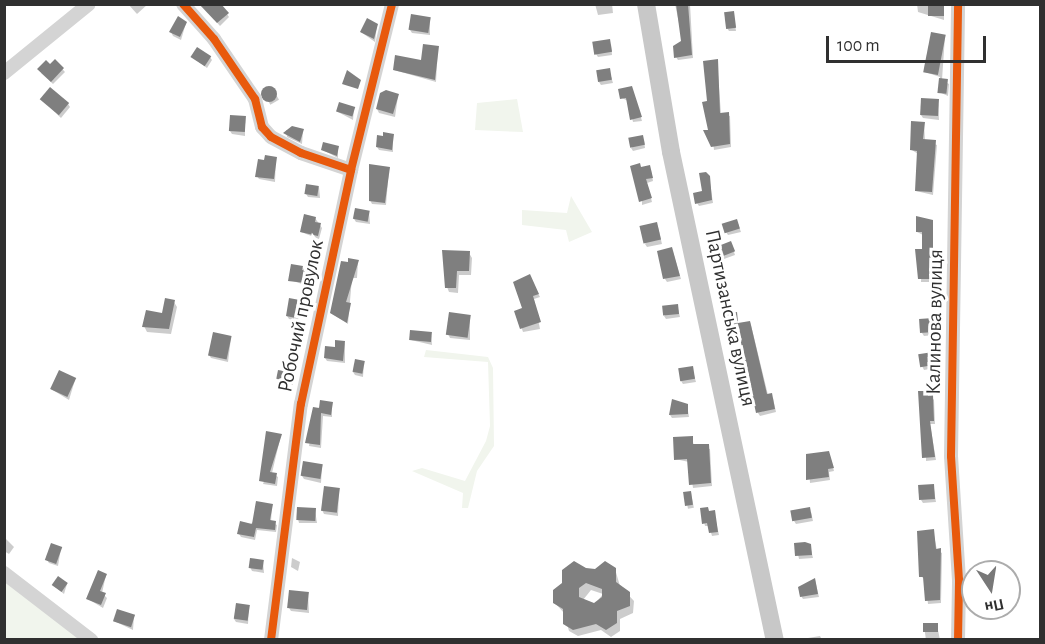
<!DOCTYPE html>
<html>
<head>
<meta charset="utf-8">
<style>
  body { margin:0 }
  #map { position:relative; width:1045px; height:644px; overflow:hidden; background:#fff; font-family:"Alegreya Sans",sans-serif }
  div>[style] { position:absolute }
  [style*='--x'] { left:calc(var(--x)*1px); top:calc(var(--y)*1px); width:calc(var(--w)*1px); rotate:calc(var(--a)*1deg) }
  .green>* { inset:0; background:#f1f5ed }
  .shadow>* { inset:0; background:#0003; transform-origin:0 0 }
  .building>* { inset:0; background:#7f7f7f; transform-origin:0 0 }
  .round { border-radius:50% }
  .minor>* { height:14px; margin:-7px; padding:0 7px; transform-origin:7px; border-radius:7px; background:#d4d4d4 }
  .major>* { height:18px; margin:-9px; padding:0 9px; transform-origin:9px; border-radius:9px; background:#c8c8c8 }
  .cycleway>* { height:8px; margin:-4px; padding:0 4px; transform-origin:4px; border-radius:4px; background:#e8590c }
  span { translate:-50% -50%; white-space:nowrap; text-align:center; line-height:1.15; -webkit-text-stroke:6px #fff; paint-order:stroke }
  .street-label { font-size:21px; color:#303030 }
  .frame { position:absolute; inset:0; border:6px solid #303030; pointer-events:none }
  .north { position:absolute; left:961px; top:560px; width:60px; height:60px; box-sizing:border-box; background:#fff; border:2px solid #acacac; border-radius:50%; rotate:168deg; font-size:16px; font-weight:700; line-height:24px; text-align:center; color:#303030 }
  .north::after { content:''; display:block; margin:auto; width:21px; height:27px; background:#787878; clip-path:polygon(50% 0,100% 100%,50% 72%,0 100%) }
  .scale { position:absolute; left:826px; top:36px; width:160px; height:27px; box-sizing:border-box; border:3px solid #303030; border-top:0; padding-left:8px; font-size:18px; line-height:21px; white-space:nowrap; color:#303030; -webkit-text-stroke:4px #fff; paint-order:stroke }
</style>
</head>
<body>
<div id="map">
  <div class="green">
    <div style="clip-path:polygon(517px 99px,523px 132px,475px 130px,477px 103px)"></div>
    <div style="clip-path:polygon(571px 196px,592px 232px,569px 242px,566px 230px,522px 225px,522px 210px,567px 213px)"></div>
    <div style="clip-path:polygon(426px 350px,488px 357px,493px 368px,494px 446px,477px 471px,468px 508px,462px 508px,463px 493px,412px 471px,422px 468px,465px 481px,486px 441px,490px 426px,488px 362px,424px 357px)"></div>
    <div style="clip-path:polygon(5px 579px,80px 639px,5px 639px)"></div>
  </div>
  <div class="shadow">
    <div style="clip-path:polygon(128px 4px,148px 4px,137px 14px)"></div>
    <div style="clip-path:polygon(595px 4px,612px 4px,613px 13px,598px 15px)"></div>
    <div style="clip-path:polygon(675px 4px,690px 4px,693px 58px,678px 60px,676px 57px,683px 42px)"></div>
    <div style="clip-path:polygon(917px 4px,944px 4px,944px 20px,918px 12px)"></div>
    <div style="clip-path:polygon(205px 9px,227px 14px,229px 17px,220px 26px)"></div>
    <div style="clip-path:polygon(733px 13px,736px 31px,729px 31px,727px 28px)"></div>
    <div style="clip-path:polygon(430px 18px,430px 35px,412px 33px,410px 30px)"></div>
    <div style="clip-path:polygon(186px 23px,181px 40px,173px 36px,171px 32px)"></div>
    <div style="clip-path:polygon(377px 25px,375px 42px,361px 32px)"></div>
    <div style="clip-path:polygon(945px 36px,942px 80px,949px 84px,948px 96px,939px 92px,940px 77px,925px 72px)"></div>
    <div style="clip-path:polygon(611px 44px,612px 55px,598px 57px,596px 54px)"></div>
    <div style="clip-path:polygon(438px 48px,436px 82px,394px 70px,422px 62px)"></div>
    <div style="clip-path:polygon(192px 57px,210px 57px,212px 60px,207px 68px)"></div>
    <div style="clip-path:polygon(55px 61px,65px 72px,53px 84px,41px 73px)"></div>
    <div style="clip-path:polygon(717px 61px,721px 114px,730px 116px,731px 147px,714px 150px,708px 103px)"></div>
    <div style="clip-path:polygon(609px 70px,613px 83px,601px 85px,599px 82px)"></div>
    <div style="left:271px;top:86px;width:16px;height:10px;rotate:60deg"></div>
    <div style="clip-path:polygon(633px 91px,642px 121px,633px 122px,628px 101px,622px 98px)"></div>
    <div style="clip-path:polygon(398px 96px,395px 117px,379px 113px,377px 109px)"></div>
    <div style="clip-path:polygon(41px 99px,68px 104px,70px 107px,61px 118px)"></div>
    <div style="clip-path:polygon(938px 101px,939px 120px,923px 118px,921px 115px)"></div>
    <div style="clip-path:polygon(354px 108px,353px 120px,338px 112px)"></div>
    <div style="clip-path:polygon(245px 118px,245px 136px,232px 134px,230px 131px)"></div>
    <div style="clip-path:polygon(924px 124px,925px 140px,937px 145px,933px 195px,916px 191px,918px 154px,912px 150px)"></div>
    <div style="clip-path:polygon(286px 130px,303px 131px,302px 144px,287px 137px)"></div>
    <div style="clip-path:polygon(393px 135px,393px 152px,379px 150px,377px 147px)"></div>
    <div style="clip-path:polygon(644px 140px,645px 148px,633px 151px,631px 148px)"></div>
    <div style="clip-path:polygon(338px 147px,338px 158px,323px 150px)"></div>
    <div style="clip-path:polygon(276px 158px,275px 182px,259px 179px,257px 176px)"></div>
    <div style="clip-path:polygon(642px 168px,651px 170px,653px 181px,647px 183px,652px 202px,642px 205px)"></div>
    <div style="clip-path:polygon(389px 169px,386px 205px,372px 204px,370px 200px)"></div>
    <div style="clip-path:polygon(709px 177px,713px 203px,699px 206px,697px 203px)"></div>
    <div style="clip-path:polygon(319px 187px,320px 198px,308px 197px,306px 194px)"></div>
    <div style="clip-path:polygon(369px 212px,370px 224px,356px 222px,354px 219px)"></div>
    <div style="clip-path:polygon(315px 218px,322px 228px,319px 239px,301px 232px)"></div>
    <div style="clip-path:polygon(932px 222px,934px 282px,921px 282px,923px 235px,917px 232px)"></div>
    <div style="clip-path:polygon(738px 224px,741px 232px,728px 235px,726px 232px)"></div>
    <div style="clip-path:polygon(658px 227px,662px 244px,647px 247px,645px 244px)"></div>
    <div style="clip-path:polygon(732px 246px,735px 255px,724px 259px,722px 256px)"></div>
    <div style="clip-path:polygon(444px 252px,469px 253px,472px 258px,471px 275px,459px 275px,458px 293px,449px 292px,447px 287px)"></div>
    <div style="clip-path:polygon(673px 252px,681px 279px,667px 282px,665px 279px)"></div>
    <div style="clip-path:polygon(358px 262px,357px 278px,352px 278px,348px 324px,331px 313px)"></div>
    <div style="clip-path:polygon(302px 267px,309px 276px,308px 286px,290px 280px)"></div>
    <div style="clip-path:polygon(529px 276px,540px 297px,534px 299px,540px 329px,523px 332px,516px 312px,524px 309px,515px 282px)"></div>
    <div style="clip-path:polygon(174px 302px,177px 307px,171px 334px,147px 332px,144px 326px,163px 315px)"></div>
    <div style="clip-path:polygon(304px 302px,305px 315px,299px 314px,298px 321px,289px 319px,287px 316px)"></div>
    <div style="clip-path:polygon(677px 305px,680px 317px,666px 319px,664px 316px)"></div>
    <div style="clip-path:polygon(736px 314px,738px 324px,750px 322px,751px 325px,768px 395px,773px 398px,776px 412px,760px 416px,758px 413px,742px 340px,736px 338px,733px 323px,727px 322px)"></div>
    <div style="clip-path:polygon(470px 316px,470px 340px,450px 338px,448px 334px)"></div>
    <div style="clip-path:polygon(932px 319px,935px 335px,924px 336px,922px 333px)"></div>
    <div style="clip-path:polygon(431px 334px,432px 345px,411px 340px)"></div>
    <div style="clip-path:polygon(231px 338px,228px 362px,211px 358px,209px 355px)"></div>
    <div style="clip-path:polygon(345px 343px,345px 363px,327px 361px,325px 358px)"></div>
    <div style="clip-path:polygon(934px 356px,935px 368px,924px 370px,922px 366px)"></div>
    <div style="clip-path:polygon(364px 363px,363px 377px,355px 375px,353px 372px)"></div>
    <div style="clip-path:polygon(692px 368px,696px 382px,683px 384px,681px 381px)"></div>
    <div style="clip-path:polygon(292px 375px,293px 385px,277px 379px)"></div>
    <div style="clip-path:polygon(75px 380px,69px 400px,51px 389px)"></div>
    <div style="clip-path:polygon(927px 392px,934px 400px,935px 424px,930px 424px,936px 460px,926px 461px)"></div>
    <div style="clip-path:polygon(332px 404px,332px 417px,323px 416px,321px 448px,309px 446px,314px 409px)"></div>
    <div style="clip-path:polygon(687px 405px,689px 417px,672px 418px,670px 415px)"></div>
    <div style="clip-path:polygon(281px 435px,272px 473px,278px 477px,277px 486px,263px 484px)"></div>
    <div style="clip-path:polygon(692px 438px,694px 446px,710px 449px,712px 486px,693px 488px,689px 462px,675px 459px)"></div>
    <div style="clip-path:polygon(808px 456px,830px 456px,834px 471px,829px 472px,830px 480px,810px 483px)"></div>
    <div style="clip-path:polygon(322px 466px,321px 483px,304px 479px,302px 476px)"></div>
    <div style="clip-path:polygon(933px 485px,936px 502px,923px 503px,921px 500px)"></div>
    <div style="clip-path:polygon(339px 490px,338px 516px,324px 514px,322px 510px)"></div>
    <div style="left:691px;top:493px;width:15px;height:6px;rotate:79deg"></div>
    <div style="clip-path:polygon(272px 506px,271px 522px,277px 525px,276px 532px,257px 530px,255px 540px,241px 537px,239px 534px)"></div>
    <div style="clip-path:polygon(315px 510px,317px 523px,299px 523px,298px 519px)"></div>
    <div style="clip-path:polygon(701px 510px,714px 512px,719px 535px,712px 536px,709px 526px,705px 526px)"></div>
    <div style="clip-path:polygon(811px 512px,813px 521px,796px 524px,794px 521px)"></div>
    <div style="clip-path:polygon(933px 531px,937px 550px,942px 553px,941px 603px,928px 604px,925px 579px,920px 576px)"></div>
    <div style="clip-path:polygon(4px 537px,14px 547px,9px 554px,4px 551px)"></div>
    <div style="clip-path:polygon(796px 545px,810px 546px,813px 558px,799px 559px)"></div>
    <div style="clip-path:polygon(61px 548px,58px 566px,49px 563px,47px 560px)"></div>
    <div style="clip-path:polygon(292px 558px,300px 562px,298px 571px,291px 567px)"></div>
    <div style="clip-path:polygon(263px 562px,264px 573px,252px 571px,250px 567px)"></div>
    <div style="clip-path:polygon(evenodd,615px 569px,620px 586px,634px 601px,633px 613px,620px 619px,620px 631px,611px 637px,601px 630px,578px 636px,569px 631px,564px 613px,555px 603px,585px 570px,615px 569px,591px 590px,603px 594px,594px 605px,583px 600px,591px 590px)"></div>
    <div style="clip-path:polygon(106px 575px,102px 593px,107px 598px,103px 608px,88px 599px)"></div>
    <div style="clip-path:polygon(972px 576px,973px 608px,989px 611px,974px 613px,972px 610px)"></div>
    <div style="clip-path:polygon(815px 580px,819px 597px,803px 599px,801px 596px)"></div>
    <div style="clip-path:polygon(67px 584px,64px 594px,53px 585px)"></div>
    <div style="clip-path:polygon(308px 594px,309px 613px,291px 611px,289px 608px)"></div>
    <div style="clip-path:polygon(249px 606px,248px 624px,236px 622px,234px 619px)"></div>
    <div style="clip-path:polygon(134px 616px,133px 630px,114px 621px)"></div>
    <div style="clip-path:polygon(937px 625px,940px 640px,926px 640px,924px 626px)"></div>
    <div style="clip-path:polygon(820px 636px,822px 640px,808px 640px,808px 638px)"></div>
  </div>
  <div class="building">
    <div style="clip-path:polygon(199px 4px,221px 4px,229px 13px,217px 23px)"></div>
    <div style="clip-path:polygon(676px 4px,688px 4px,692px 55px,674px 58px,673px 46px,681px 41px)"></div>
    <div style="left:928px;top:4px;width:16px;height:12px"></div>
    <div style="left:734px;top:11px;width:17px;height:10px;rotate:83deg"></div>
    <div style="left:411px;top:14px;width:20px;height:16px;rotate:9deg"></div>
    <div style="clip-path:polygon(178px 16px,187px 22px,180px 37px,169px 32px)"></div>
    <div style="clip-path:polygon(367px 18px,378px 24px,374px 39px,360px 32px)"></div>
    <div style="left:931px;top:32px;width:15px;height:41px;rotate:11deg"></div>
    <div style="left:610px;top:39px;width:13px;height:18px;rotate:81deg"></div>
    <div style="clip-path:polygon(423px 44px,439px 46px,435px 80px,393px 70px,395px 55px,421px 60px)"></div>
    <div style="left:197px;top:47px;width:17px;height:12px;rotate:33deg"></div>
    <div style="clip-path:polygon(55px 59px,64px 68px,51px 82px,37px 69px,46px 60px,50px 64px)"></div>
    <div style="clip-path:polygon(718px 59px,720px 113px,729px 112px,730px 144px,711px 147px,703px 130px,708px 130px,702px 102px,707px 101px,703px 61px)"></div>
    <div style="left:610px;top:68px;width:12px;height:14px;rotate:81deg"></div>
    <div style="clip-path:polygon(347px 70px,361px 80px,358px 89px,342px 84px)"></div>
    <div style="left:939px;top:78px;width:9px;height:15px;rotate:6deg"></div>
    <div style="clip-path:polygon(632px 86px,642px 117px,630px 120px,626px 98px,620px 99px,618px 89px)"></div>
    <div class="round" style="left:261px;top:86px;width:16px;height:16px"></div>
    <div style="left:50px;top:87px;width:25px;height:16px;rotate:40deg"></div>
    <div style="clip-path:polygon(386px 90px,399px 94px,393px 114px,376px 109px,380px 93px)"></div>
    <div style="left:921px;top:98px;width:18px;height:17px;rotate:3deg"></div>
    <div style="left:339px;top:102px;width:17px;height:10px;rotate:17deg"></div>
    <div style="left:230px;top:115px;width:16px;height:16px;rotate:4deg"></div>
    <div style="clip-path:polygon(911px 121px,925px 122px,923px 139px,936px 140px,932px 192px,915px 191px,917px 151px,910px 150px)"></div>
    <div style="clip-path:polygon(292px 126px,304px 129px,300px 142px,283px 133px)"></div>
    <div style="clip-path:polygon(383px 132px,394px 134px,392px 150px,376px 147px,377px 135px,383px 136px)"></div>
    <div style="left:643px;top:135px;width:10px;height:15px;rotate:79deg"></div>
    <div style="clip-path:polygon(323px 142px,339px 146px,337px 156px,321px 150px)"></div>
    <div style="clip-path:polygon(265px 155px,277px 157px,274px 179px,255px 177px,258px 159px,264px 160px)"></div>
    <div style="clip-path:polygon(640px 163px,641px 167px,650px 165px,653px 178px,646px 179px,652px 198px,639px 202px,630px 166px)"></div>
    <div style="clip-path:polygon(369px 164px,390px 167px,385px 203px,369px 201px)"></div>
    <div style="clip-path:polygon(706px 172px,710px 176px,712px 200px,695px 204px,693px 193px,702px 191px,699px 173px)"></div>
    <div style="left:306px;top:184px;width:13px;height:10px;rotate:9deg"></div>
    <div style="left:355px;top:208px;width:15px;height:11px;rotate:11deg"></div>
    <div style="clip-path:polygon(304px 214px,316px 217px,315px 222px,321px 223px,318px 236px,300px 232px)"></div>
    <div style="clip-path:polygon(916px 216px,933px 220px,933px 279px,918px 279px,915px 249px,922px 249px,922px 232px,916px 232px)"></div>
    <div style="left:737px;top:219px;width:10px;height:16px;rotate:73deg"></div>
    <div style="left:657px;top:222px;width:18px;height:18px;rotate:77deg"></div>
    <div style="left:731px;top:241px;width:11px;height:15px;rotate:68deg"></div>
    <div style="clip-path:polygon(672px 247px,680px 276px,663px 279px,657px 251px)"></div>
    <div style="clip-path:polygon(442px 250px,470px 251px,469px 271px,457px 271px,456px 288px,445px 288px)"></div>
    <div style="clip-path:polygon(348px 258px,359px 260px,346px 302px,351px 303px,347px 323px,330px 313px,341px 261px,348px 262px)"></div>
    <div style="clip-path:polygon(291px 264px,303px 266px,302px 270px,308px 271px,306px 283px,288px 281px)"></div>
    <div style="clip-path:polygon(530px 274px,539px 294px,533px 296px,541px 322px,520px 329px,514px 311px,522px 308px,513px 282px)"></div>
    <div style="clip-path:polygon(165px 298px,175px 300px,169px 329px,142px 327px,146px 310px,162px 313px)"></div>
    <div style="clip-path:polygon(289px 298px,305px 301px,303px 312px,298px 311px,296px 318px,286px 316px)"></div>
    <div style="left:678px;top:304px;width:10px;height:16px;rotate:84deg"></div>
    <div style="left:449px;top:312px;width:22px;height:23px;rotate:8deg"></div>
    <div style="left:737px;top:312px;width:9px;height:13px;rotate:84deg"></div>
    <div style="left:933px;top:318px;width:14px;height:14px;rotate:86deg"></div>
    <div style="clip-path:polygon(750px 321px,767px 394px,772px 393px,775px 409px,756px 413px,740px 338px,734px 339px,732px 324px)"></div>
    <div style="left:410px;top:330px;width:22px;height:10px;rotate:5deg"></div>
    <div style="left:213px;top:332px;width:19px;height:24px;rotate:12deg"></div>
    <div style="clip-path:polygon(335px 340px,345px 341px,343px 361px,324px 358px,325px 346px,335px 347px)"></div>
    <div style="left:933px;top:352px;width:13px;height:15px;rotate:81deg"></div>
    <div style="left:355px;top:359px;width:10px;height:13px;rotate:11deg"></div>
    <div style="left:693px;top:366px;width:13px;height:15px;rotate:81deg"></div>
    <div style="left:59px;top:370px;width:19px;height:21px;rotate:25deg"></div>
    <div style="left:278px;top:370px;width:15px;height:9px;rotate:11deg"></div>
    <div style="clip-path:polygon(918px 391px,928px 391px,928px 396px,933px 395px,934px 421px,930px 421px,935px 457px,922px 458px)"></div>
    <div style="clip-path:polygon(672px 399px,688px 404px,688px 414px,669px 415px)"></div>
    <div style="clip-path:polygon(320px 400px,333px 402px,331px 415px,321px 413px,320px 445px,305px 443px,313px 407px,319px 408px)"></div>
    <div style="clip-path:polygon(266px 431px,282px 434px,270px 472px,277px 473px,275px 484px,259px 481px)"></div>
    <div style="clip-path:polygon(693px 436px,693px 444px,709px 444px,711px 483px,689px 485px,687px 459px,674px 460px,673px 437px)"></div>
    <div style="clip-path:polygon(829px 451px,834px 468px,828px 469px,829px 477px,806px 480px,806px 454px)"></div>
    <div style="left:303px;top:461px;width:20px;height:15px;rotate:9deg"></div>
    <div style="left:934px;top:484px;width:15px;height:16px;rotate:86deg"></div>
    <div style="left:324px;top:486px;width:16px;height:25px;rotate:7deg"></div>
    <div style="left:691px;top:491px;width:14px;height:8px;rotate:82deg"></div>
    <div style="clip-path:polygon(256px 501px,273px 504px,270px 520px,276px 521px,275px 530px,256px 528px,254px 537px,237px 534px,240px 521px,252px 524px)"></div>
    <div style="left:297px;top:507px;width:19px;height:13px;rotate:3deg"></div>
    <div style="clip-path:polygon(708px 507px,709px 511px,715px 510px,718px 532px,709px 533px,707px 523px,702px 524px,700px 508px)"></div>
    <div style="left:810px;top:507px;width:11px;height:20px;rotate:80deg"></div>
    <div style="clip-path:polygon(934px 529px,936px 549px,941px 548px,940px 600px,925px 601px,923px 577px,919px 577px,917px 531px)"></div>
    <div style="clip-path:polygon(805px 542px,811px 544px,812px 555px,795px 556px,794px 543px)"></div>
    <div style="left:51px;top:543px;width:12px;height:18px;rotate:20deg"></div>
    <div style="left:250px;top:558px;width:14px;height:10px;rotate:8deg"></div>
    <div style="clip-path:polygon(evenodd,574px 561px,586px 568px,595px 569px,605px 561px,616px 568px,616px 582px,630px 592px,630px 606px,617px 611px,617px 623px,606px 630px,596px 624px,573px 630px,563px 624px,563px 609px,553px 603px,553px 590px,562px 583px,562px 570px,574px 561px,586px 583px,602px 589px,602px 597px,594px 603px,579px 597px,579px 588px,586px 583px)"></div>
    <div style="clip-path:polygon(98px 570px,107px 574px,100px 591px,106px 593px,101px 605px,86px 599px)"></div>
    <div style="left:58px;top:576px;width:12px;height:11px;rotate:35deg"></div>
    <div style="clip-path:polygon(815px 578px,818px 594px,800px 597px,798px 587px)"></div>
    <div style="left:289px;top:590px;width:20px;height:18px;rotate:6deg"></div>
    <div style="left:236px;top:603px;width:14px;height:16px;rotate:8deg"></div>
    <div style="left:117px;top:609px;width:19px;height:13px;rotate:18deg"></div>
    <div style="left:938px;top:623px;width:9px;height:15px;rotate:90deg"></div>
  </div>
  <div class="minor">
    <div style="--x:183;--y:4;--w:47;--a:48.5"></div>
    <div style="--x:214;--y:39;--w:73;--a:55.7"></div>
    <div style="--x:255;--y:99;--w:29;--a:76"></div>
    <div style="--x:262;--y:127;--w:13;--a:48"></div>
    <div style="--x:271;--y:137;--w:34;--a:28"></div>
    <div style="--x:301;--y:153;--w:53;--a:18.8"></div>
    <div style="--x:4;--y:73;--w:109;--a:-39.1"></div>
    <div style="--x:4;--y:573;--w:110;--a:37.6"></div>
    <div style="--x:271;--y:640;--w:238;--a:-82.8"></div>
    <div style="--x:301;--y:404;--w:239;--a:-77.9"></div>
    <div style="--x:351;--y:170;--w:171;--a:-76.1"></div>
    <div style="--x:958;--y:640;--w:60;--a:-89"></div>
    <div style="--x:959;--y:580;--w:124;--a:-93.7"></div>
    <div style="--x:951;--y:456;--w:452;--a:-89.1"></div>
  </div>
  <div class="major">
    <div style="--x:646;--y:4;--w:150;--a:80.4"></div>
    <div style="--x:671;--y:152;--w:499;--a:78"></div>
  </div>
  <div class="cycleway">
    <div style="--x:183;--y:4;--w:47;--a:48.5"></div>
    <div style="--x:214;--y:39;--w:73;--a:55.7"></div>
    <div style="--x:255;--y:99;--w:29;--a:76"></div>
    <div style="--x:262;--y:127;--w:13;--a:48"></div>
    <div style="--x:271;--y:137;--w:34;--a:28"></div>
    <div style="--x:301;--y:153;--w:53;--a:18.8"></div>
    <div style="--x:271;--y:640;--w:238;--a:-82.8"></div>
    <div style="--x:301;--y:404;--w:239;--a:-77.9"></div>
    <div style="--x:351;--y:170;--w:171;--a:-76.1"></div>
    <div style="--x:958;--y:640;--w:60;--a:-89"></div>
    <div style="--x:959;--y:580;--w:124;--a:-93.7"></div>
    <div style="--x:951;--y:456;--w:452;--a:-89.1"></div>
  </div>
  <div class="street-label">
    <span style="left:301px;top:316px;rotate:-78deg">Робочий провулок</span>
    <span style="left:730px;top:318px;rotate:78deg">Партизанська вулиця</span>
    <span style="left:935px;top:322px;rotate:-89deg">Калинова вулиця</span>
  </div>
  <div class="frame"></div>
  <div class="north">Пн</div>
  <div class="scale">100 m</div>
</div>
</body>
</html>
